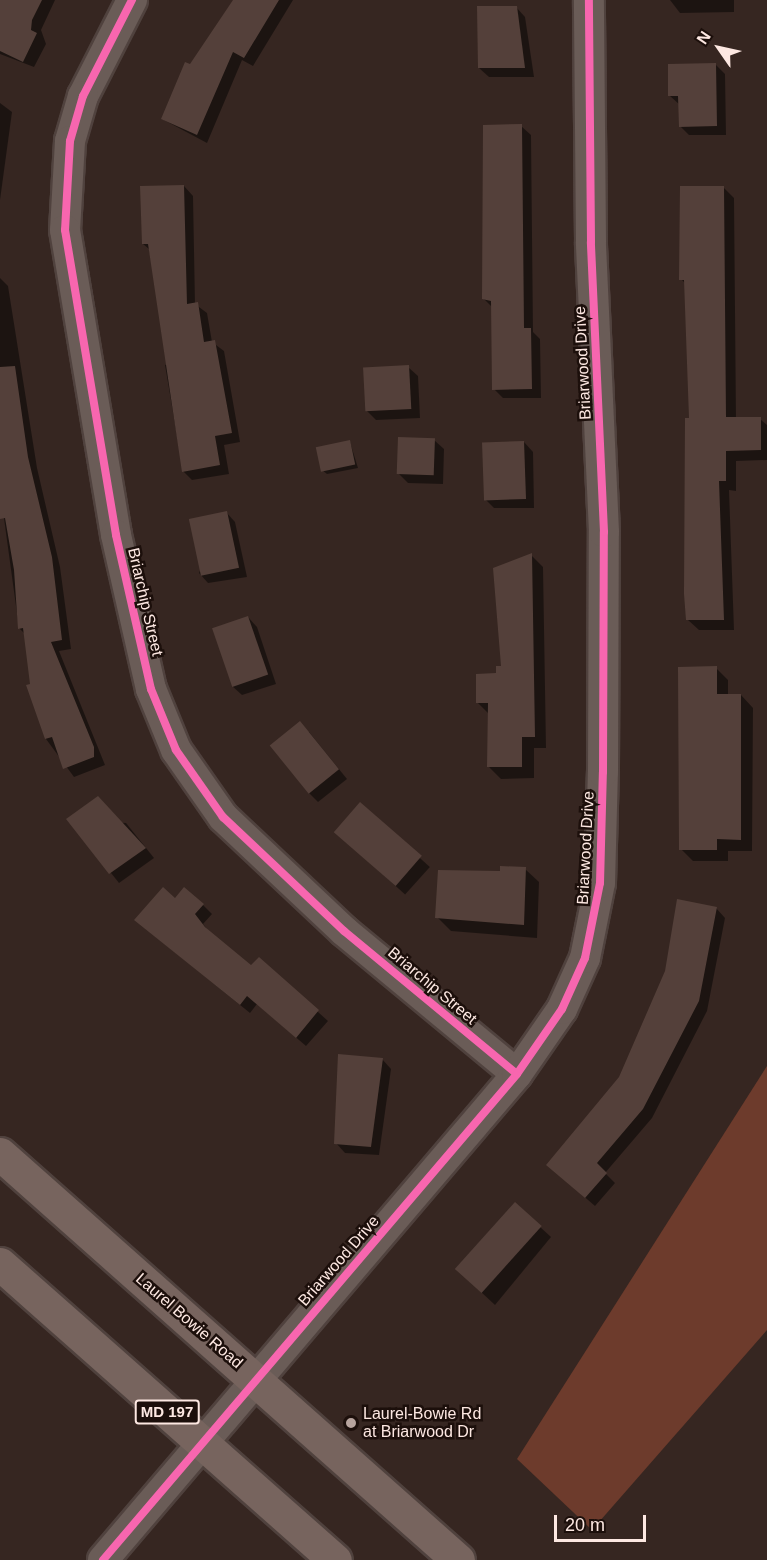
<!DOCTYPE html>
<html>
<head>
<meta charset="utf-8">
<style>
  body { margin:0 }
  #map { position:relative; width:767px; height:1560px; overflow:hidden; background:#362621; font-family:Helvetica,sans-serif }
  div>[style] { position:absolute }
  [style*='--x'] { left:calc(var(--x)*1px); top:calc(var(--y)*1px); width:calc(var(--w)*1px); rotate:calc(var(--a)*1deg) }
  .green>* { inset:0; background:#6d3b2c }
  .shadow>* { inset:0; background:#0007; transform-origin:0 0 }
  .building>* { inset:0; background:#54403a; transform-origin:0 0 }
  .roads { filter:drop-shadow(2px 0 #50423e) drop-shadow(-2px 0 #50423e) drop-shadow(0 2px #50423e) drop-shadow(0 -2px #50423e) }
  .minor>* { height:30px; margin:-15px; padding:0 15px; transform-origin:15px; border-radius:15px; background:#6a5c57 }
  .primary>* { height:33px; margin:-16.5px; padding:0 16.5px; transform-origin:16.5px; border-radius:16.5px; background:#77645e }
  .cycleway>* { height:8px; margin:-4px; padding:0 4px; transform-origin:4px; border-radius:4px; background:#f766af }
  .dots>* { width:16px; height:16px; translate:-50% -50%; box-sizing:border-box; border:3px solid #1c0f0b; border-radius:50% }
  span { translate:-50% -50%; white-space:nowrap; text-align:center; line-height:1.15; -webkit-text-stroke:5px #1c0f0b; paint-order:stroke }
  .shield-label span { padding:2px 4px; background:#1c0f0b; border:2px solid; border-radius:4px; -webkit-text-stroke-width:0 }
  .shield-label { font-size:15px; color:#fde8e2; font-weight:700 }
  .street-label { font-size:16px; color:#fde8e2 }
  .poi-label { font-size:16px; color:#fde8e2 }
  .left { translate:0 -50%; text-align:left }
  .north { position:absolute; left:689px; top:18px; width:60px; height:60px; -webkit-text-stroke:4px #1c0f0b; paint-order:stroke; rotate:304deg; font-size:16px; font-weight:700; line-height:24px; text-align:center; color:#fde8e2 }
  .north::after { content:''; display:block; margin:auto; width:21px; height:27px; background:#fde8e2; clip-path:polygon(50% 0,100% 100%,50% 72%,0 100%) }
  .scale { position:absolute; left:554px; top:1515px; width:92px; height:27px; box-sizing:border-box; border:3px solid #fde8e2; border-top:0; padding-left:8px; font-size:18px; line-height:21px; white-space:nowrap; color:#fde8e2; -webkit-text-stroke:4px #1c0f0b; paint-order:stroke }
</style>
</head>
<body>
<div id="map">
  <div class="green">
    <div style="clip-path:polygon(767px 1066px,767px 1330px,592px 1530px,517px 1459px)"></div>
  </div>
  <div class="shadow">
    <div style="clip-path:polygon(0 0,55px 0,41px 30px,46px 44px,34px 67px,0 54px)"></div>
    <div style="clip-path:polygon(235px 0,293px 0,253px 66px,242px 60px,207px 143px,162px 119px)"></div>
    <div style="clip-path:polygon(670px 0,734px 0,734px 12px,680px 13px)"></div>
    <div style="clip-path:polygon(516px 7px,525px 17px,534px 77px,489px 77px,479px 68px)"></div>
    <div style="clip-path:polygon(716px 65px,725px 74px,726px 135px,689px 135px,680px 126px,680px 105px,670px 96px)"></div>
    <div style="clip-path:polygon(0 103px,12px 112px,0 200px)"></div>
    <div style="clip-path:polygon(521px 126px,531px 135px,533px 332px,540px 339px,541px 398px,503px 398px,494px 389px,492px 307px,484px 299px)"></div>
    <div style="clip-path:polygon(184px 186px,193px 196px,195px 304px,207px 313px,212px 342px,224px 351px,240px 442px,224px 445px,229px 474px,192px 480px,183px 471px,165px 365px,170px 364px,149px 249px,143px 244px)"></div>
    <div style="clip-path:polygon(723px 187px,734px 198px,736px 419px,760px 419px,767px 425px,767px 460px,736px 461px,736px 491px,729px 490px,734px 630px,699px 630px,688px 620px,691px 419px,686px 284px,681px 279px)"></div>
    <div style="clip-path:polygon(0 278px,8px 286px,37px 468px,60px 567px,71px 649px,59px 651px,105px 765px,74px 777px,46px 739px,25px 634px,19px 628px,0 489px)"></div>
    <div style="clip-path:polygon(408px 367px,418px 376px,420px 418px,376px 420px,367px 411px)"></div>
    <div style="clip-path:polygon(434px 440px,444px 449px,443px 484px,408px 483px,399px 474px)"></div>
    <div style="clip-path:polygon(350px 442px,358px 468px,327px 474px,322px 470px)"></div>
    <div style="clip-path:polygon(524px 442px,533px 452px,534px 508px,494px 508px,485px 499px)"></div>
    <div style="clip-path:polygon(226px 512px,235px 522px,247px 577px,208px 583px,199px 573px)"></div>
    <div style="clip-path:polygon(531px 555px,543px 567px,546px 748px,534px 748px,534px 778px,501px 779px,489px 767px,489px 714px,477px 702px,503px 667px)"></div>
    <div style="clip-path:polygon(248px 617px,257px 627px,276px 684px,242px 695px,232px 686px)"></div>
    <div style="clip-path:polygon(716px 668px,728px 680px,728px 695px,741px 695px,753px 708px,752px 851px,728px 851px,728px 861px,693px 861px,681px 849px)"></div>
    <div style="clip-path:polygon(309px 732px,347px 779px,318px 802px,309px 793px)"></div>
    <div style="left:360px;top:804px;width:94px;height:37px;rotate:42deg"></div>
    <div style="clip-path:polygon(68px 819px,126px 823px,154px 858px,119px 883px)"></div>
    <div style="clip-path:polygon(525px 869px,539px 882px,537px 938px,451px 931px,437px 917px,501px 873px)"></div>
    <div style="clip-path:polygon(176px 900px,203px 905px,212px 914px,203px 924px,210px 933px,252px 967px,259px 959px,328px 1021px,306px 1046px,257px 1004px,250px 1013px,146px 929px)"></div>
    <div style="clip-path:polygon(716px 908px,725px 918px,707px 1011px,652px 1118px,605px 1173px,615px 1183px,595px 1206px,558px 1174px,621px 1078px)"></div>
    <div style="clip-path:polygon(382px 1059px,391px 1069px,379px 1155px,345px 1153px,336px 1143px)"></div>
    <div style="clip-path:polygon(515px 1204px,551px 1237px,495px 1305px,466px 1278px)"></div>
  </div>
  <div class="building">
    <div style="clip-path:polygon(0 0,42px 0,32px 20px,31px 30px,37px 33px,23px 62px,0 51px)"></div>
    <div style="clip-path:polygon(233px 0,279px 0,244px 58px,233px 52px,197px 135px,161px 119px,185px 62px,190px 64px)"></div>
    <div style="clip-path:polygon(477px 6px,517px 6px,525px 68px,478px 68px)"></div>
    <div style="clip-path:polygon(716px 63px,717px 126px,679px 127px,678px 96px,668px 96px,668px 64px)"></div>
    <div style="clip-path:polygon(522px 124px,524px 328px,531px 328px,532px 389px,492px 390px,491px 301px,482px 299px,483px 125px)"></div>
    <div style="clip-path:polygon(184px 185px,187px 304px,198px 302px,204px 342px,215px 340px,232px 433px,215px 436px,220px 465px,182px 472px,148px 244px,142px 244px,140px 186px)"></div>
    <div style="clip-path:polygon(680px 186px,724px 186px,726px 417px,761px 417px,761px 450px,726px 451px,726px 481px,719px 481px,724px 620px,686px 620px,684px 594px,685px 418px,689px 418px,684px 280px,679px 280px)"></div>
    <div style="left:409px;top:365px;width:44px;height:46px;rotate:87deg"></div>
    <div style="clip-path:polygon(15px 366px,28px 457px,52px 557px,62px 640px,51px 642px,94px 747px,94px 757px,63px 769px,52px 737px,45px 739px,26px 685px,30px 684px,23px 628px,18px 629px,14px 570px,5px 518px,0 519px,0 367px)"></div>
    <div style="left:398px;top:437px;width:37px;height:37px;rotate:2deg"></div>
    <div style="left:350px;top:440px;width:25px;height:35px;rotate:78deg"></div>
    <div style="left:524px;top:441px;width:58px;height:42px;rotate:88deg"></div>
    <div style="left:227px;top:511px;width:58px;height:39px;rotate:78deg"></div>
    <div style="clip-path:polygon(532px 553px,535px 737px,522px 737px,522px 767px,487px 767px,488px 703px,476px 703px,476px 674px,496px 673px,496px 666px,501px 666px,493px 568px)"></div>
    <div style="left:248px;top:616px;width:62px;height:38px;rotate:71deg"></div>
    <div style="clip-path:polygon(717px 666px,717px 694px,741px 694px,741px 840px,717px 839px,717px 850px,679px 850px,678px 667px)"></div>
    <div style="left:300px;top:721px;width:62px;height:39px;rotate:51deg"></div>
    <div style="clip-path:polygon(98px 796px,146px 848px,109px 874px,66px 819px)"></div>
    <div style="left:360px;top:802px;width:82px;height:40px;rotate:41deg"></div>
    <div style="clip-path:polygon(500px 866px,526px 867px,524px 925px,435px 918px,438px 870px,500px 871px)"></div>
    <div style="clip-path:polygon(163px 887px,175px 898px,184px 887px,204px 904px,195px 914px,205px 927px,251px 965px,259px 957px,319px 1010px,296px 1038px,247px 996px,240px 1005px,134px 920px)"></div>
    <div style="clip-path:polygon(677px 899px,717px 907px,699px 1001px,643px 1109px,597px 1163px,607px 1173px,585px 1198px,546px 1165px,619px 1077px,665px 971px)"></div>
    <div style="clip-path:polygon(338px 1054px,383px 1058px,371px 1147px,334px 1144px)"></div>
    <div style="left:515px;top:1202px;width:36px;height:90px;rotate:42deg"></div>
  </div>
  <div class="roads">
    <div class="minor">
      <div style="--x:132;--y:0;--w:108;--a:117"></div>
      <div style="--x:83;--y:96;--w:47;--a:106.1"></div>
      <div style="--x:70;--y:141;--w:89;--a:93.2"></div>
      <div style="--x:65;--y:230;--w:309;--a:80.5"></div>
      <div style="--x:116;--y:535;--w:158;--a:77.2"></div>
      <div style="--x:151;--y:689;--w:66;--a:67.7"></div>
      <div style="--x:176;--y:750;--w:82;--a:55"></div>
      <div style="--x:223;--y:817;--w:166;--a:43.3"></div>
      <div style="--x:344;--y:931;--w:224;--a:39.6"></div>
      <div style="--x:103;--y:1560;--w:638;--a:-49.57"></div>
      <div style="--x:517;--y:1074;--w:79;--a:-55.3"></div>
      <div style="--x:562;--y:1009;--w:56;--a:-65.7"></div>
      <div style="--x:585;--y:958;--w:76;--a:-78.7"></div>
      <div style="--x:600;--y:883;--w:111;--a:-88.5"></div>
      <div style="--x:603;--y:772;--w:240;--a:-89.8"></div>
      <div style="--x:604;--y:532;--w:290;--a:-92.6"></div>
      <div style="--x:591;--y:242;--w:242;--a:-90.5"></div>
    </div>
    <div class="primary">
      <div style="--x:0;--y:1154;--w:612;--a:41.56"></div>
      <div style="--x:0;--y:1264;--w:447;--a:41.5"></div>
    </div>
  </div>
  <div class="cycleway">
    <div style="--x:132;--y:0;--w:108;--a:117"></div>
    <div style="--x:83;--y:96;--w:47;--a:106.1"></div>
    <div style="--x:70;--y:141;--w:89;--a:93.2"></div>
    <div style="--x:65;--y:230;--w:309;--a:80.5"></div>
    <div style="--x:116;--y:535;--w:158;--a:77.2"></div>
    <div style="--x:151;--y:689;--w:66;--a:67.7"></div>
    <div style="--x:176;--y:750;--w:82;--a:55"></div>
    <div style="--x:223;--y:817;--w:166;--a:43.3"></div>
    <div style="--x:344;--y:931;--w:224;--a:39.6"></div>
    <div style="--x:103;--y:1560;--w:638;--a:-49.57"></div>
    <div style="--x:517;--y:1074;--w:79;--a:-55.3"></div>
    <div style="--x:562;--y:1009;--w:56;--a:-65.7"></div>
    <div style="--x:585;--y:958;--w:76;--a:-78.7"></div>
    <div style="--x:600;--y:883;--w:111;--a:-88.5"></div>
    <div style="--x:603;--y:772;--w:240;--a:-89.8"></div>
    <div style="--x:604;--y:532;--w:290;--a:-92.6"></div>
    <div style="--x:591;--y:242;--w:242;--a:-90.5"></div>
  </div>
  <div class="dots">
    <div style="left:351px;top:1423px;background:#b7a49e"></div>
  </div>
  <div class="shield-label">
    <span style="left:167px;top:1412px">MD 197</span>
  </div>
  <div class="street-label">
    <span style="left:583px;top:363px;rotate:-93deg">Briarwood Drive</span>
    <span style="left:145px;top:602px;rotate:77deg">Briarchip Street</span>
    <span style="left:586px;top:848px;rotate:-87deg">Briarwood Drive</span>
    <span style="left:432px;top:986px;rotate:40deg">Briarchip Street</span>
    <span style="left:339px;top:1261px;rotate:-49deg">Briarwood Drive</span>
    <span style="left:189px;top:1321px;rotate:41deg">Laurel Bowie Road</span>
  </div>
  <div class="poi-label">
    <span class="left" style="left:363px;top:1423px">Laurel-Bowie Rd<br>at Briarwood Dr</span>
  </div>
  <div class="north">N</div>
  <div class="scale">20 m</div>
</div>
</body>
</html>
